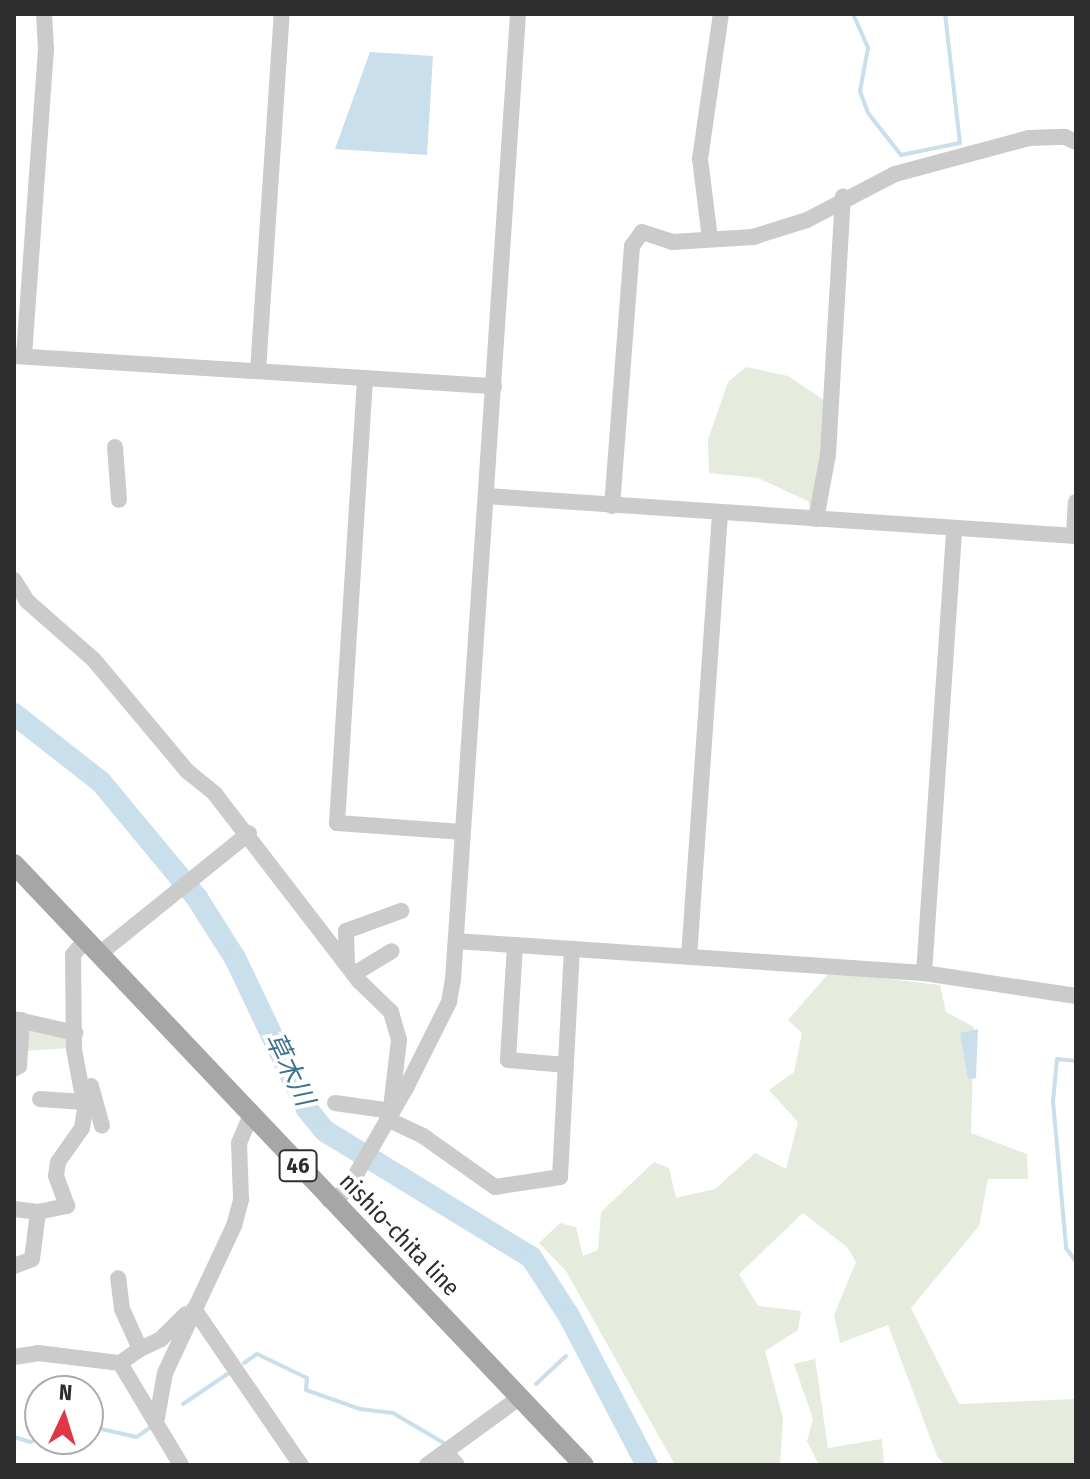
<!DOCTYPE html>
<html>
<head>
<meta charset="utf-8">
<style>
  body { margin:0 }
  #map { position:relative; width:1090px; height:1479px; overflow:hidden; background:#fff; font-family:"Fira Sans Condensed","Noto Sans JP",sans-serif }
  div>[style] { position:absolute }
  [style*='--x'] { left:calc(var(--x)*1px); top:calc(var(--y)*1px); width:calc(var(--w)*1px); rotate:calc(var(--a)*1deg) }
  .green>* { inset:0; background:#e5ebdd }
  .water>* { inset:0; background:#c9dfeb }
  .stream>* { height:4px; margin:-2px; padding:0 2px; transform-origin:2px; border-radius:2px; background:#c9dfeb }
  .river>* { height:22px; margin:-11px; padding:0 11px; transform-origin:11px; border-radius:11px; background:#c9dfeb }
  .minor>* { height:16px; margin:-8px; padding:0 8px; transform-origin:8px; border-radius:8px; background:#cbcbcb }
  .major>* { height:20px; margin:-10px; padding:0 10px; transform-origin:10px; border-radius:10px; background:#a6a6a6 }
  span { translate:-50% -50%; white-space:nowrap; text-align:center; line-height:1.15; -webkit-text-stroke:8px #fff; paint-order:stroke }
  .shield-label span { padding:2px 6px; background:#fff; border:2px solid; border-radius:6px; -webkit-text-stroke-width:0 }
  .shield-label { font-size:22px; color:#2e2e2e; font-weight:700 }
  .street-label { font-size:24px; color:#2e2e2e }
  .water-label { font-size:26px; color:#3f728e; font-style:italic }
  .frame { position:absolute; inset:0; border:16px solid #2e2e2e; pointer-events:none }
  .north { position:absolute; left:24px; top:1375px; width:80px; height:80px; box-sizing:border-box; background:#fff; border:2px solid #ababab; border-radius:50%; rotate:4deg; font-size:22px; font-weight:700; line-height:32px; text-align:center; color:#2e2e2e }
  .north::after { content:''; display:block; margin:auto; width:28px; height:36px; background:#e03648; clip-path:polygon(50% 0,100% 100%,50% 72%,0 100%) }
</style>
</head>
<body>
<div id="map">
  <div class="green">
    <div style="clip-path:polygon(746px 367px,788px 376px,828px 403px,825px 453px,811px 508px,808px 501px,758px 478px,709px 473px,708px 440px,728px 382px)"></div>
    <div style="clip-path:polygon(830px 972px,940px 985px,946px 1012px,974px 1027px,971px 1133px,1027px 1154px,1028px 1179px,988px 1179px,979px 1226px,911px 1308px,959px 1404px,1076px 1399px,1076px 1465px,945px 1465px,937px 1456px,888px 1325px,840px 1343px,834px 1315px,856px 1262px,847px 1247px,803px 1213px,739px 1274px,758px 1306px,801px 1311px,798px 1330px,765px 1351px,783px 1418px,780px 1464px,675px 1465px,566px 1271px,539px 1243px,560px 1223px,576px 1227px,583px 1256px,598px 1250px,601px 1212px,654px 1162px,669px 1168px,676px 1198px,715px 1189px,755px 1153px,786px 1169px,798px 1122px,769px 1090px,794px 1072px,802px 1033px,788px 1020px)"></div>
    <div style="clip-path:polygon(33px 1029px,69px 1039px,69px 1048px,26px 1051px,27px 1033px)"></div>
    <div style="clip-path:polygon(815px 1359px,828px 1448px,882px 1439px,884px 1465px,819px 1465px,807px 1441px,813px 1419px,794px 1364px)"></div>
  </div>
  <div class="water">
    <div style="clip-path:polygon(370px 52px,433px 56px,427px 155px,335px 149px)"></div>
    <div style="clip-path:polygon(978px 1029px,976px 1078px,968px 1079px,960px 1033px)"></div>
  </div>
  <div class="stream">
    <div style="--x:853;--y:14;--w:37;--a:66"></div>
    <div style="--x:868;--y:48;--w:44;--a:100.5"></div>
    <div style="--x:860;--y:91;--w:23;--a:70"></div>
    <div style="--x:868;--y:113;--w:53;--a:51.8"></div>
    <div style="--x:901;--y:155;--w:60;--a:-11.5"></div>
    <div style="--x:960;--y:143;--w:130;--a:-96.6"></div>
    <div style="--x:1076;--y:1061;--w:19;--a:-174"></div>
    <div style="--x:1057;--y:1059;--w:42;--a:95.4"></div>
    <div style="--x:1053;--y:1101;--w:148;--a:84.9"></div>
    <div style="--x:1066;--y:1248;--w:17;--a:54"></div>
    <div style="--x:244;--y:1363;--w:16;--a:-35"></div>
    <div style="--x:257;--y:1354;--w:55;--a:25.6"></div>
    <div style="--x:307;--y:1378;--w:12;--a:95"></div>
    <div style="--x:306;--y:1390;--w:57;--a:19.4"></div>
    <div style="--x:360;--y:1409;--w:33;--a:7"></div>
    <div style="--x:393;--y:1413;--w:59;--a:30.5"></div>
    <div style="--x:536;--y:1384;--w:41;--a:-43"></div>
    <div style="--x:183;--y:1404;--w:55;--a:-34"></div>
    <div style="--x:88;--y:1426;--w:50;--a:12.7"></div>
    <div style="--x:137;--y:1437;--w:19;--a:-36"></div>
    <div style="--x:14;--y:1437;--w:17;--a:17"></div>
    <div style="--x:30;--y:1442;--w:11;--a:-22"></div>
  </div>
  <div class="river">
    <div style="--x:14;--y:714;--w:110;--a:38"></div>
    <div style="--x:101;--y:782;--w:151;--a:50.4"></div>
    <div style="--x:197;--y:898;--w:71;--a:57.7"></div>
    <div style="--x:235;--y:958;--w:167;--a:64.5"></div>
    <div style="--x:307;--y:1109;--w:28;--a:51"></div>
    <div style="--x:325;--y:1131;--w:241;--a:31.5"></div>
    <div style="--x:531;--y:1257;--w:70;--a:57.2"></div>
    <div style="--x:569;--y:1316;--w:168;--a:62.4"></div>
  </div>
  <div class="minor">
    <div style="--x:710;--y:239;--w:81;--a:-97.1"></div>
    <div style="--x:700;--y:159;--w:147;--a:-81.8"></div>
    <div style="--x:14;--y:356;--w:481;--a:3.6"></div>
    <div style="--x:24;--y:356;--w:307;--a:-85.9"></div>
    <div style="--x:46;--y:50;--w:36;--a:-93"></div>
    <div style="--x:258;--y:371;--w:358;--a:-86.2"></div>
    <div style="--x:365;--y:379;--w:445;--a:93.6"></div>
    <div style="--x:337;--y:823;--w:126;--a:4.1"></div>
    <div style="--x:115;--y:447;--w:53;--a:85.7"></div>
    <div style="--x:486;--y:496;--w:591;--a:3.88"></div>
    <div style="--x:612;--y:506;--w:261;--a:-85.6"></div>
    <div style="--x:632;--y:246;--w:17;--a:-54"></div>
    <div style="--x:642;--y:232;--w:32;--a:18"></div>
    <div style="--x:672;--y:242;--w:81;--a:-3.5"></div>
    <div style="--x:753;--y:237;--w:57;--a:-17.5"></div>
    <div style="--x:807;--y:220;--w:99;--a:-27.6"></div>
    <div style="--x:895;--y:174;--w:139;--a:-15"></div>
    <div style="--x:1029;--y:138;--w:36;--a:-2"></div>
    <div style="--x:1065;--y:137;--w:12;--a:24"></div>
    <div style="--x:816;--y:519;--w:65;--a:-79.4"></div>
    <div style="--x:828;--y:455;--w:259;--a:-86.7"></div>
    <div style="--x:1074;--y:536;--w:34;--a:-87"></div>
    <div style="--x:14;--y:580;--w:25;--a:58"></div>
    <div style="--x:27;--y:601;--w:89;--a:41.4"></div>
    <div style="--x:94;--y:660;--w:145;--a:50"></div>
    <div style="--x:187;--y:771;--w:36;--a:39"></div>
    <div style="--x:215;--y:794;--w:235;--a:52.4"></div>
    <div style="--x:358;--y:980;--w:46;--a:44.1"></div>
    <div style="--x:391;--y:1012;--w:29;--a:74"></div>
    <div style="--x:399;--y:1040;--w:68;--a:96.7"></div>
    <div style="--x:456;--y:941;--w:469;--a:3.9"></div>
    <div style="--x:924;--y:973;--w:154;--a:8.6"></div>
    <div style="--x:515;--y:945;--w:115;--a:93.5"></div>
    <div style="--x:508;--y:1060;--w:58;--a:4.9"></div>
    <div style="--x:98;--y:955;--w:194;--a:-38.9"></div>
    <div style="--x:689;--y:957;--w:446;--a:-86"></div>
    <div style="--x:347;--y:963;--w:32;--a:-92"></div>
    <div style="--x:346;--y:931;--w:59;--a:-20"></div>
    <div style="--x:924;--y:973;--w:446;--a:-86.1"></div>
    <div style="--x:354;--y:974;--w:44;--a:-31.2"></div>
    <div style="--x:14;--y:1019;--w:63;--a:12.9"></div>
    <div style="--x:14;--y:1069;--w:6;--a:-31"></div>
    <div style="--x:19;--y:1066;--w:46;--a:-86.3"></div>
    <div style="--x:91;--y:1086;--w:41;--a:74.6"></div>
    <div style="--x:40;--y:1099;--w:44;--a:3.9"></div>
    <div style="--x:335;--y:1103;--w:57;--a:8.1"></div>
    <div style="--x:387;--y:1119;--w:40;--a:25"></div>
    <div style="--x:423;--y:1136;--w:88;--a:35.3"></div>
    <div style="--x:495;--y:1187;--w:66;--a:-8.7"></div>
    <div style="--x:560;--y:1177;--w:228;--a:-87"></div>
    <div style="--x:329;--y:1200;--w:14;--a:-25"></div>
    <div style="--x:342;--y:1194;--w:28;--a:-55"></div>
    <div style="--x:358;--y:1171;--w:98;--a:-60"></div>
    <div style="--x:407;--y:1086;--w:94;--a:-63.4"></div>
    <div style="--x:449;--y:1002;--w:22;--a:-80"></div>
    <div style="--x:453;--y:980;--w:968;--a:-86.15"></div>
    <div style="--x:14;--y:1209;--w:24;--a:7"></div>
    <div style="--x:38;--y:1212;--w:30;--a:-12"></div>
    <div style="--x:67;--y:1206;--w:32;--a:-110"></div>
    <div style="--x:56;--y:1176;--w:14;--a:-82"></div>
    <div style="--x:58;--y:1162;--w:42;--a:-54.8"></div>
    <div style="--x:82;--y:1128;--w:20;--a:-81"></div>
    <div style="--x:85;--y:1108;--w:60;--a:-100.6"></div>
    <div style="--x:74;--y:1049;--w:94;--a:-90.6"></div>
    <div style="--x:73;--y:955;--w:19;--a:-51"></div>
    <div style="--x:14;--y:1266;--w:19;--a:-21"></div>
    <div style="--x:32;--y:1259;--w:47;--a:-82.7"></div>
    <div style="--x:194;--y:1309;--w:189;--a:55.6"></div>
    <div style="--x:140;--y:1349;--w:23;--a:-25"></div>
    <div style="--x:161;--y:1339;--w:35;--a:-45"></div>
    <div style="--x:14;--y:1357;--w:24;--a:-9"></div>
    <div style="--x:38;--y:1353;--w:83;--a:7"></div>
    <div style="--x:120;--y:1363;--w:24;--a:-35"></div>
    <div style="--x:140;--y:1349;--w:44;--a:-114.2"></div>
    <div style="--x:122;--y:1309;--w:31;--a:-97"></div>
    <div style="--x:120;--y:1363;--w:119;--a:59.1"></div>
    <div style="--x:157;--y:1418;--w:46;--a:-79.9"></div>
    <div style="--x:165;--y:1373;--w:162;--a:-64.9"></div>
    <div style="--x:234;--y:1226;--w:28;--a:-75"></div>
    <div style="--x:241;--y:1199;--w:56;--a:-92"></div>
    <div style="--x:239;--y:1143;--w:30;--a:-67"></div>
    <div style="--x:446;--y:1452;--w:17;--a:50"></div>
    <div style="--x:427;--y:1465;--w:114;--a:-36.1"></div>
  </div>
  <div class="major">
    <div style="--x:14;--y:864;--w:828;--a:46.52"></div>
  </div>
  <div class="shield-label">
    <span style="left:298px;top:1166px">46</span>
  </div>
  <div class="street-label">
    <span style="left:399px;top:1235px;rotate:46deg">nishio-chita line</span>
  </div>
  <div class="water-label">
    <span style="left:289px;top:1069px;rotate:64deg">草木川</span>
  </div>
  <div class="frame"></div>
  <div class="north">N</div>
</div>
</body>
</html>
